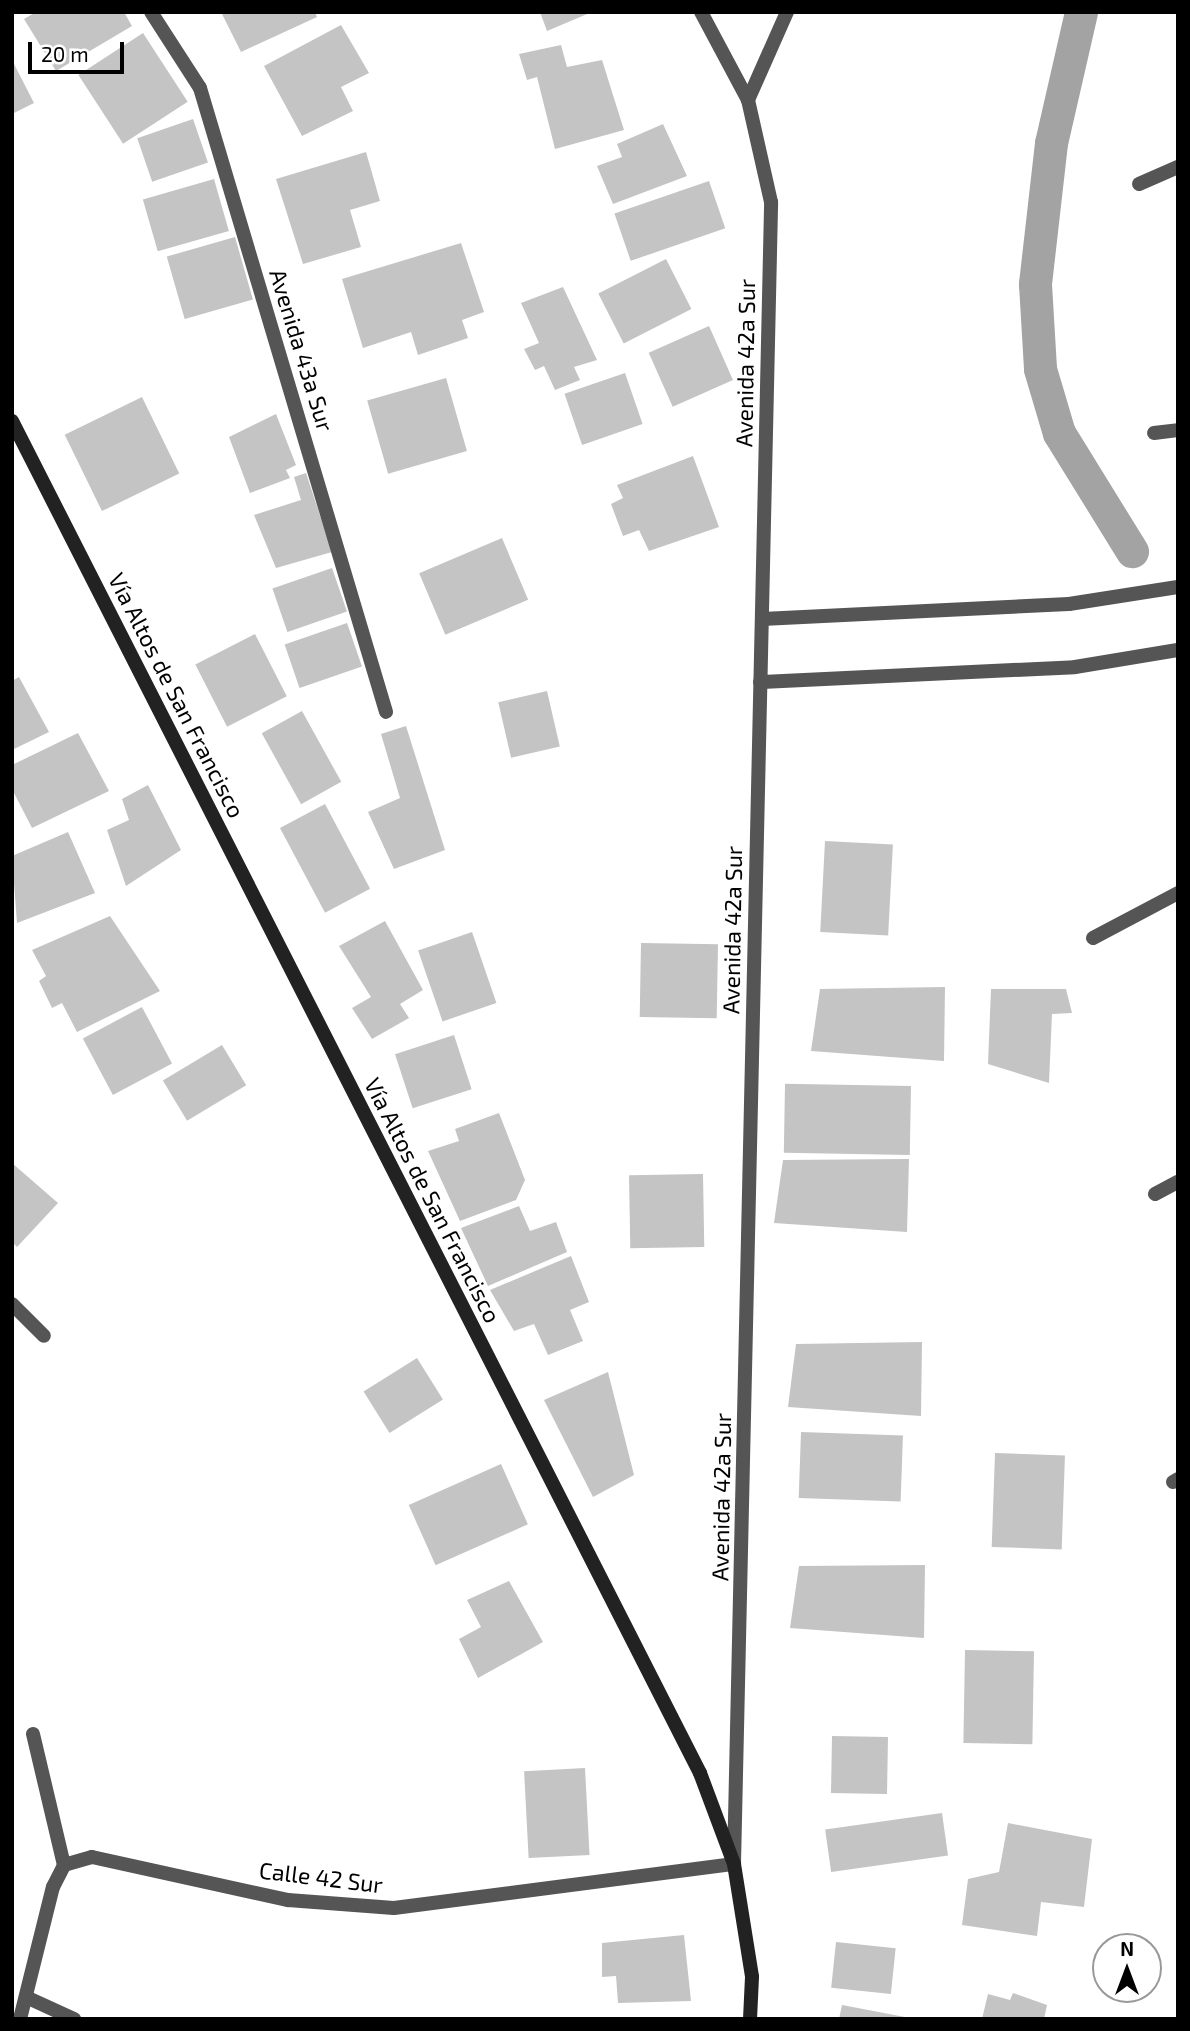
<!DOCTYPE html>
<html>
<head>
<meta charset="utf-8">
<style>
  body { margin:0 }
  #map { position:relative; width:1190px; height:2031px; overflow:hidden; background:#fff; font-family:"Exo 2",sans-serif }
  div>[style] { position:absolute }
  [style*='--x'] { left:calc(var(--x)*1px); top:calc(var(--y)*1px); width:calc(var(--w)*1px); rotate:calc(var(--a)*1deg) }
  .canal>* { height:33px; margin:-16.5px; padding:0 16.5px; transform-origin:16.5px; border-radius:16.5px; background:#a3a3a3 }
  .building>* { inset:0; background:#c4c4c4; transform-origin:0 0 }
  .street>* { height:14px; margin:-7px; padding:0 7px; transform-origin:7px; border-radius:7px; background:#555 }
  .secondary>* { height:14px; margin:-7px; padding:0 7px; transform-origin:7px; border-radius:7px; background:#222 }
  span { translate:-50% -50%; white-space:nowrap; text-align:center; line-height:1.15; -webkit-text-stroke:5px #fff; paint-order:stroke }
  .street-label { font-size:23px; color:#000 }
  .frame { position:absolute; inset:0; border:14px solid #000; pointer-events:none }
  .north { position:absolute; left:1092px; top:1933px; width:70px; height:70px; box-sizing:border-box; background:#fff; border:2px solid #999; border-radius:50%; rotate:0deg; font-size:19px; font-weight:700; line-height:28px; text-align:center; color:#000 }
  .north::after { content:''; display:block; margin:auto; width:24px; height:32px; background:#000; clip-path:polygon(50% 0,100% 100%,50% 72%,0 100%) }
  .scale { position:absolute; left:28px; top:42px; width:96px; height:32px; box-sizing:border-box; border:4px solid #000; border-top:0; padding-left:9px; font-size:21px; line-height:24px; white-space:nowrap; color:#000; -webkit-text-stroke:5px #fff; paint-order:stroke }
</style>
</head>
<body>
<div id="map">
  <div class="canal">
    <div style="--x:1081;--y:12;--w:134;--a:102.9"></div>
    <div style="--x:1051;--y:143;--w:142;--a:96.5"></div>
    <div style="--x:1035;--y:284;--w:85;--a:86.6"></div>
    <div style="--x:1040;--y:369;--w:67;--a:73.5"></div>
    <div style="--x:1059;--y:433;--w:139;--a:58.3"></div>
  </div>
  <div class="building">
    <div style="clip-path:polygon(36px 12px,124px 12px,132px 26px,56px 71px,24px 19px)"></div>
    <div style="clip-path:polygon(221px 12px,315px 12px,317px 17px,241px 52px)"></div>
    <div style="clip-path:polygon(540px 12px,592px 12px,547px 31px)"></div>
    <div style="clip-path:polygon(341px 25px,369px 73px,341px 87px,353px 111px,302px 136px,264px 66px)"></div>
    <div style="left:143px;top:33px;width:82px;height:77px;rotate:57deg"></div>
    <div style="clip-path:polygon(561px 45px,567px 67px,602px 60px,624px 130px,555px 149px,537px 77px,527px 80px,519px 54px)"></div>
    <div style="clip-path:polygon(12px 60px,34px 103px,12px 114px)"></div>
    <div style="left:193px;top:119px;width:46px;height:59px;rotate:71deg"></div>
    <div style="clip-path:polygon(663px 124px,687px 176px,613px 204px,597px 166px,622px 157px,617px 144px)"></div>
    <div style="clip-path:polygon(366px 152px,380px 201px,350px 210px,361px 247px,303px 264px,276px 179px)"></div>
    <div style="left:214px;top:179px;width:54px;height:74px;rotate:74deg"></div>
    <div style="left:709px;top:181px;width:50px;height:100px;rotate:71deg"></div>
    <div style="left:235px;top:237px;width:65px;height:71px;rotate:74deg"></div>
    <div style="clip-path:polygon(461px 243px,484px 312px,462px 320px,468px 338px,418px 355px,411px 332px,363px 348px,342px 279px)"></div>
    <div style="left:666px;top:259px;width:56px;height:76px;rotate:63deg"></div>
    <div style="clip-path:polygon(563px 287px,597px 360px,574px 367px,580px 380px,555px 390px,544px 366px,535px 370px,524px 349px,539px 343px,521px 303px)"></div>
    <div style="left:709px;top:326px;width:59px;height:66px;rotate:66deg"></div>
    <div style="left:625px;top:373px;width:54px;height:64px;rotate:71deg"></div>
    <div style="left:446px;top:378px;width:76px;height:82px;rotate:74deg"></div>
    <div style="left:142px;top:397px;width:85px;height:86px;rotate:64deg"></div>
    <div style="clip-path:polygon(276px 414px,296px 465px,286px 470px,290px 478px,250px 493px,229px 437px)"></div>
    <div style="clip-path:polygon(693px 456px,719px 527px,649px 551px,639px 530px,623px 536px,611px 504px,623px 498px,617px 485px)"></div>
    <div style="clip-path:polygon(306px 473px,332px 552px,276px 568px,254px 515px,301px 500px,294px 477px)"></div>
    <div style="left:502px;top:538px;width:67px;height:90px;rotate:67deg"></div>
    <div style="left:332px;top:568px;width:46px;height:63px;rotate:71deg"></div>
    <div style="left:347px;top:623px;width:46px;height:66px;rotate:71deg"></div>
    <div style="left:255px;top:634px;width:70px;height:67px;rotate:63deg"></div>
    <div style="clip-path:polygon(19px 677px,49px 732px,12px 750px,12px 681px)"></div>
    <div style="left:547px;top:691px;width:57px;height:50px;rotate:77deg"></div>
    <div style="left:302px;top:711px;width:81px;height:46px;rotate:61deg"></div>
    <div style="clip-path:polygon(406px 726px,445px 850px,394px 869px,368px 812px,400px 798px,381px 734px)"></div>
    <div style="clip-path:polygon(78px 733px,109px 791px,32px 828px,12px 789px,12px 765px)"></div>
    <div style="clip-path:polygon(148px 785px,181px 850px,126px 886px,107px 830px,129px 820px,122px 799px)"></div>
    <div style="left:325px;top:804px;width:96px;height:51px;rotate:62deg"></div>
    <div style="clip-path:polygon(68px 832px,95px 893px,17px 923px,12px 856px)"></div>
    <div style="left:825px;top:841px;width:68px;height:91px;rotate:3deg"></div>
    <div style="clip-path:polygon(110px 916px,160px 991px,77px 1032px,62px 1003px,52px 1008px,39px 981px,46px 976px,32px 950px)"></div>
    <div style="clip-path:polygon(385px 921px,423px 990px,400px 1004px,409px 1018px,372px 1039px,352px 1008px,371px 997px,339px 946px)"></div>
    <div style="left:472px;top:932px;width:75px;height:57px;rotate:71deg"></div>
    <div style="left:641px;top:943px;width:77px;height:74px;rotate:1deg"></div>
    <div style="clip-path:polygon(945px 987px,944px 1061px,811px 1051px,820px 989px)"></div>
    <div style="clip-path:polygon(991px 989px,1066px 989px,1072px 1013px,1052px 1014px,1049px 1083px,988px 1064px)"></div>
    <div style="left:142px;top:1007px;width:64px;height:67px;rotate:62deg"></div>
    <div style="left:454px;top:1035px;width:57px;height:62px;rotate:72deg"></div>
    <div style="left:222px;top:1045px;width:47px;height:69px;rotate:59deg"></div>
    <div style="left:911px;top:1086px;width:69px;height:126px;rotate:91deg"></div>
    <div style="clip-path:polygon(499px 1113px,525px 1180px,516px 1200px,460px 1221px,428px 1151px,459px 1141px,455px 1129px)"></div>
    <div style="clip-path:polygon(909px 1159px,907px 1232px,774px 1223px,783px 1160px)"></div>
    <div style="clip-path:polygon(12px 1163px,58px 1203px,17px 1247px,12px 1242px)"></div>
    <div style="left:703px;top:1174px;width:73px;height:74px;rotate:89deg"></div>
    <div style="clip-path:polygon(519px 1206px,530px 1231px,556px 1222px,567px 1252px,488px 1286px,461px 1228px)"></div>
    <div style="clip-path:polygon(571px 1256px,589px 1302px,570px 1310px,583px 1341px,548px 1355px,534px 1324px,514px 1331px,490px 1290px)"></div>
    <div style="clip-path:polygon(922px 1342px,921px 1416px,788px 1407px,796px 1344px)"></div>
    <div style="left:417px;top:1358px;width:49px;height:63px;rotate:58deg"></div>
    <div style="clip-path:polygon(608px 1372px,634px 1475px,593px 1497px,544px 1400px)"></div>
    <div style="left:801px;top:1432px;width:102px;height:66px;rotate:2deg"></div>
    <div style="left:995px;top:1453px;width:70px;height:94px;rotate:2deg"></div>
    <div style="left:501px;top:1464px;width:66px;height:101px;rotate:66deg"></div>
    <div style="clip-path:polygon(925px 1565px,924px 1638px,790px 1628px,799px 1566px)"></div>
    <div style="clip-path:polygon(509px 1581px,543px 1642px,478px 1678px,459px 1639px,481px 1627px,467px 1600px)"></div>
    <div style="left:965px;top:1650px;width:69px;height:93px;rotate:1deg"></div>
    <div style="left:888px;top:1737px;width:57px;height:56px;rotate:91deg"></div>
    <div style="left:585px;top:1768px;width:87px;height:61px;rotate:87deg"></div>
    <div style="left:942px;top:1813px;width:43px;height:118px;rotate:82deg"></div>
    <div style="clip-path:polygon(1008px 1823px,1092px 1839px,1084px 1907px,1041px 1902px,1037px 1936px,962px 1925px,968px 1879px,999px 1872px)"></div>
    <div style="clip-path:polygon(684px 1935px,691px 2001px,618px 2003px,616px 1976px,602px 1977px,602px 1943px)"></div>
    <div style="left:836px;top:1942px;width:60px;height:46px;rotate:6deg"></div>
    <div style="clip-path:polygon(1013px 1993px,1047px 2005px,1044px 2019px,982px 2019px,988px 1994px,1010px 2000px)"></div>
    <div style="clip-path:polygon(842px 2005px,905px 2017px,904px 2019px,839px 2019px)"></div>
  </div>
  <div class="street">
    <div style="--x:151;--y:12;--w:90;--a:57.2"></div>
    <div style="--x:200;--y:88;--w:651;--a:73.4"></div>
    <div style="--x:748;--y:100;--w:96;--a:-66.1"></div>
    <div style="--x:1139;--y:184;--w:43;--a:-23.6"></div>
    <div style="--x:1154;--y:433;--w:24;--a:-7"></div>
    <div style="--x:762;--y:619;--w:307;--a:-2.8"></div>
    <div style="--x:1069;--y:604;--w:110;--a:-8.9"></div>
    <div style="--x:760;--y:682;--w:315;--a:-2.7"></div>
    <div style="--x:1075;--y:667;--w:104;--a:-9.4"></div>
    <div style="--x:1093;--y:938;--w:96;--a:-27.9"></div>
    <div style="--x:1155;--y:1194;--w:26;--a:-28"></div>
    <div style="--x:12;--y:1304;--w:45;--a:45"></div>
    <div style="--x:1173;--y:1482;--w:6;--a:-31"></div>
    <div style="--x:33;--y:1734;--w:135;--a:76.7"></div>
    <div style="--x:26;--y:1997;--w:53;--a:24.6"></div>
    <div style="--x:20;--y:2019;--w:136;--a:-76"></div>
    <div style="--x:53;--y:1887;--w:25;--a:-63"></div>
    <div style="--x:64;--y:1865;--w:29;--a:-16"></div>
    <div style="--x:92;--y:1857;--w:201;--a:12.4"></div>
    <div style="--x:288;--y:1900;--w:106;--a:4.3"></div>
    <div style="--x:394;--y:1908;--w:343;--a:-7.4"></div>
    <div style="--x:734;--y:1864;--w:1662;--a:-88.72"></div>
    <div style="--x:771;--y:202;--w:105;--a:-102.7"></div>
    <div style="--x:748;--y:100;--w:100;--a:-118.1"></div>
  </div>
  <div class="secondary">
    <div style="--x:12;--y:421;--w:1517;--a:63.03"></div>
    <div style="--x:700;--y:1773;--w:97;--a:69.5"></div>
    <div style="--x:734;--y:1864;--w:114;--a:80.9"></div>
    <div style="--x:752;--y:1977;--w:42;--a:92.7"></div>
  </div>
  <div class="street-label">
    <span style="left:302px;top:350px;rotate:73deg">Avenida 43a Sur</span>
    <span style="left:745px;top:363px;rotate:-89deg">Avenida 42a Sur</span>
    <span style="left:177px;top:695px;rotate:63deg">Vía Altos de San Francisco</span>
    <span style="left:732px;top:930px;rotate:-89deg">Avenida 42a Sur</span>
    <span style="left:433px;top:1200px;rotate:63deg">Vía Altos de San Francisco</span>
    <span style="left:721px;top:1497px;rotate:-89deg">Avenida 42a Sur</span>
    <span style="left:321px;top:1877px;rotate:7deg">Calle 42 Sur</span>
  </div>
  <div class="frame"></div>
  <div class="north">N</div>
  <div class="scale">20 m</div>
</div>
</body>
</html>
